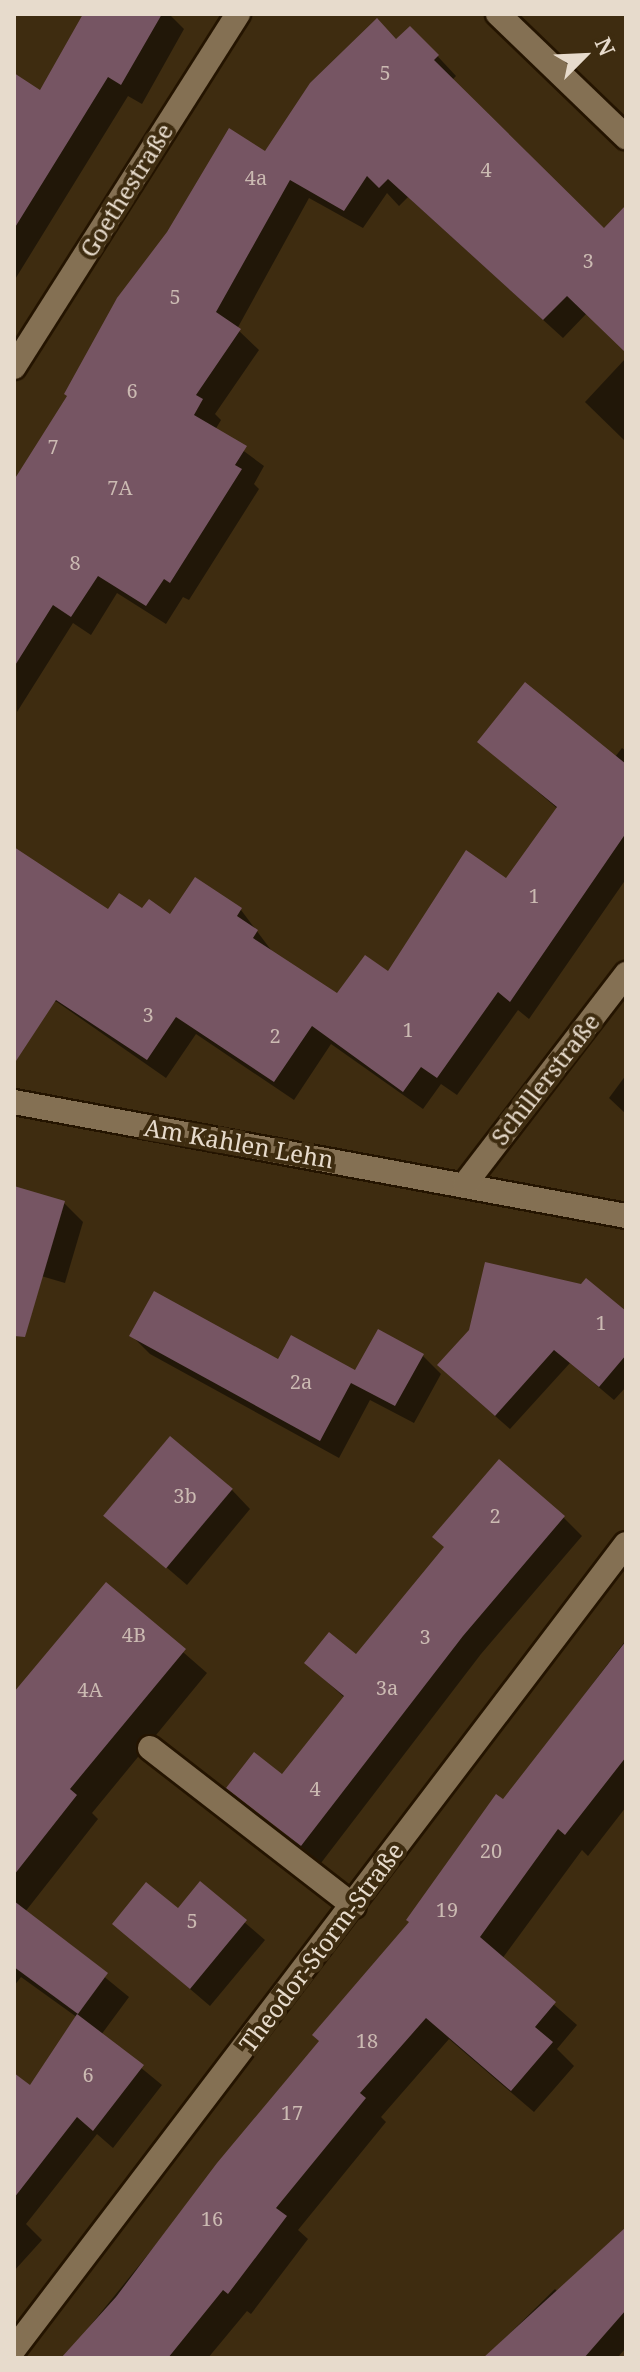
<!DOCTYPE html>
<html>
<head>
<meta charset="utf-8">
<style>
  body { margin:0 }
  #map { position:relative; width:640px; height:2372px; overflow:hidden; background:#3e2c10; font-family:"Noto Serif",serif }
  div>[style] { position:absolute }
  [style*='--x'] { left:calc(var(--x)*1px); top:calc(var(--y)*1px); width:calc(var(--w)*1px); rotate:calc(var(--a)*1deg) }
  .shadow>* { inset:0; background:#0007 }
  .building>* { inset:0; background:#765563; transform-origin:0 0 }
  .roads { filter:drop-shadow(2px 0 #241400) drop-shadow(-2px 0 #241400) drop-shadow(0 2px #241400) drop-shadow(0 -2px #241400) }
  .minor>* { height:24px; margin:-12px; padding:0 12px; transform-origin:12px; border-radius:12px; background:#847053 }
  span { translate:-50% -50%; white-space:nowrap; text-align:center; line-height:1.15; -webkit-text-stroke:8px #3e2c10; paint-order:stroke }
  .number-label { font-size:20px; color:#cbbab2 }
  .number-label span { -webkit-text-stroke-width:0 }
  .street-label { font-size:24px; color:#e7dbcc }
  .frame { position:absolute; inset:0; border:16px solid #e7dbcc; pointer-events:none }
  .north { position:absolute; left:544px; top:16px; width:80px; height:80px; -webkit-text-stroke:6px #3e2c10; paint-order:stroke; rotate:66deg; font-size:22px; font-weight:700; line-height:32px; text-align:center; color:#e7dbcc }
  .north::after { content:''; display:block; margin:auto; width:28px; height:36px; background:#e7dbcc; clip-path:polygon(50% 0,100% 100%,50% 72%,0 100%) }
</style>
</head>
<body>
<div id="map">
  <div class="shadow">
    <div style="clip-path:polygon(86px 14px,169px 14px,184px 29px,142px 104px,128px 96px,14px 281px,14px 75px,41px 92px)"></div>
    <div style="clip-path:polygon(397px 41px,429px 47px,456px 76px,451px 81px,604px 231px,626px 235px,626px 351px,587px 313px,563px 338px,408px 197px,399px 206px,387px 193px,363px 228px,309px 198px,237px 329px,259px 350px,215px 414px,221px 420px,215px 430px,264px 466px,254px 484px,259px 489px,189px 600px,183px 597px,166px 624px,117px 593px,91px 635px,73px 623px,17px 712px,14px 484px,266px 154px)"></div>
    <div style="clip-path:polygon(626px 358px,626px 442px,585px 402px)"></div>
    <div style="clip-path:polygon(479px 742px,615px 757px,622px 748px,626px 751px,626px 879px,529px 1019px,518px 1010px,457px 1095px,441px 1084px,423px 1109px,331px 1044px,294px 1100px,196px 1034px,166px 1078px,57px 1002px,14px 988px,14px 852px,109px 912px,171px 917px,196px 880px,241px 910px,274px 954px,338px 996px,389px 974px,507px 881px,558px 809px)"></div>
    <div style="clip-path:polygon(626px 1075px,626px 1114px,609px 1098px)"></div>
    <div style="clip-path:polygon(14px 1188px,64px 1203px,83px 1222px,65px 1283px,14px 1268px)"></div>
    <div style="clip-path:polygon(626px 1314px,626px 1387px,614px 1400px,570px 1363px,510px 1429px,454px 1380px)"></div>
    <div style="clip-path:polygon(132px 1336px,356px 1373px,422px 1355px,441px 1374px,414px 1423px,370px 1400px,339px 1458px,150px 1354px)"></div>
    <div style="clip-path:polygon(232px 1490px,250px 1509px,187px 1585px,107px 1516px)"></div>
    <div style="clip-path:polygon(563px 1517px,582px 1536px,481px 1654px,321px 1863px,229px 1788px,282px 1777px,345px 1698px,306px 1663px,356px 1657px)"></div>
    <div style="clip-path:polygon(106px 1585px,207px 1673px,92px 1813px,98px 1819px,25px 1912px,129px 1997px,101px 2035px,162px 2085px,113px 2148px,97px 2134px,26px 2224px,42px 2240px,14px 2271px,14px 2143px,78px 2018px,21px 1977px,14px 1986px,14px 1741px)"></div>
    <div style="clip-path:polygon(626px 1640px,626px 1807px,588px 1856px,582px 1850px,502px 1959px,577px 2025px,557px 2049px,574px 2066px,534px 2112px,449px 2039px,381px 2117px,386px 2122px,298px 2230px,308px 2239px,251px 2314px,247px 2311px,208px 2358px,64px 2358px,321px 2041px)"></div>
    <div style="clip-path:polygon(200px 1884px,265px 1940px,210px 2006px,114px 1924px,178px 1911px)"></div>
    <div style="clip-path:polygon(626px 2230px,626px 2348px,617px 2358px,485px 2358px,555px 2289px,561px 2295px)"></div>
  </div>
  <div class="building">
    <div style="clip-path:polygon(83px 14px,162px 14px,121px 85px,108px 77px,14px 229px,14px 73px,40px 90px)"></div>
    <div style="clip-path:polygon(377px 18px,396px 39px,410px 26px,439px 55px,434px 60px,604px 228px,626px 205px,626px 353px,567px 296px,543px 320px,388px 179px,379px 188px,367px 176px,344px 211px,290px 180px,216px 312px,241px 329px,196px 395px,203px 399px,194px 415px,247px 446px,235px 465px,242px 469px,170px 583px,164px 579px,146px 606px,98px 576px,71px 617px,53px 605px,14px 667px,14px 480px,67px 396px,64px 394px,117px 298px,167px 232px,229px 128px,265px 151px,310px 83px)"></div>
    <div style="clip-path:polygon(525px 682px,626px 764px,626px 833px,510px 1002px,498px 992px,437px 1078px,421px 1067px,403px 1092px,312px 1026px,274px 1082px,176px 1017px,147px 1060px,56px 1000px,14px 1064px,14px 847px,108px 909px,119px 893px,142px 908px,149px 899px,170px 914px,195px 877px,242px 908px,237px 916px,258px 930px,253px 938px,337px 993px,365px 955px,388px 971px,466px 850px,506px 878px,557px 807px,477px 742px)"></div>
    <div style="clip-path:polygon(14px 1186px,65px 1201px,25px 1337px,14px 1336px)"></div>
    <div style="clip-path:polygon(485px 1262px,581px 1284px,586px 1278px,626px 1311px,626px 1355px,599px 1387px,554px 1350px,495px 1416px,437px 1365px,469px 1330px)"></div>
    <div style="clip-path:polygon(154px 1291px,278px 1359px,291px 1335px,355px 1370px,378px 1329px,424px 1354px,395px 1406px,351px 1383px,320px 1441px,129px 1336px)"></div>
    <div style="left:170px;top:1436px;width:82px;height:104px;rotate:40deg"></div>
    <div style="clip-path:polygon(499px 1459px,565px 1516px,463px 1636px,301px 1846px,226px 1788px,254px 1752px,282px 1774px,344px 1696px,304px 1663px,329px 1632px,356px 1654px,444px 1547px,432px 1537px)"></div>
    <div style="clip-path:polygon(106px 1582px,186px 1649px,70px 1789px,77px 1795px,14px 1875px,14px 1692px)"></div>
    <div style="clip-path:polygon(626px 1641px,626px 1757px,565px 1835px,558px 1829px,480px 1937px,556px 2002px,535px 2027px,553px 2042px,511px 2091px,426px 2018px,360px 2093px,366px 2098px,276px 2208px,287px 2216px,228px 2294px,223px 2290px,168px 2358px,61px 2358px,116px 2297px,217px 2163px,319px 2041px,312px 2035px,409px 1922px,406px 1920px,496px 1794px,503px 1799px)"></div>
    <div style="clip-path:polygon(200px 1881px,247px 1920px,190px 1989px,112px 1924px,146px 1882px,178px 1908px)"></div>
    <div style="clip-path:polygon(14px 1901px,108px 1973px,78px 2014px,14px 1967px)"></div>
    <div style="clip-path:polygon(77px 2014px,144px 2065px,93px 2131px,77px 2117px,14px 2198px,14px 2073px,30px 2085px)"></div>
    <div style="clip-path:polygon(626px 2227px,626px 2310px,584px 2358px,483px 2358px)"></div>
  </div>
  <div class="roads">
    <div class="minor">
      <div style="--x:498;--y:14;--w:178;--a:43.9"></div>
      <div style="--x:14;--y:367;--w:418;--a:-57.6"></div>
      <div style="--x:14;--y:1102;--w:623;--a:10.55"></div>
      <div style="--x:465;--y:1184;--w:265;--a:-52.5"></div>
      <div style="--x:150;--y:1748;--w:258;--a:37.8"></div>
      <div style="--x:14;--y:2349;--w:1011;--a:-52.76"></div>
    </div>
  </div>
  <div class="number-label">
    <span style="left:385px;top:72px">5</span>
    <span style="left:486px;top:169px">4</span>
    <span style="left:256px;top:177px">4a</span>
    <span style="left:588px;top:260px">3</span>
    <span style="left:175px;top:296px">5</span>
    <span style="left:132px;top:390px">6</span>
    <span style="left:53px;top:446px">7</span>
    <span style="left:120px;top:487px">7A</span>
    <span style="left:75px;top:562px">8</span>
    <span style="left:534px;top:895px">1</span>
    <span style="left:148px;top:1014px">3</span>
    <span style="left:408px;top:1029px">1</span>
    <span style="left:275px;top:1035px">2</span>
    <span style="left:601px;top:1322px">1</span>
    <span style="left:301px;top:1381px">2a</span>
    <span style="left:185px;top:1495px">3b</span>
    <span style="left:495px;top:1515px">2</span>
    <span style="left:134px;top:1634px">4B</span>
    <span style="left:425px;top:1636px">3</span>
    <span style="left:387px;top:1687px">3a</span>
    <span style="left:90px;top:1689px">4A</span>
    <span style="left:315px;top:1788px">4</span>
    <span style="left:491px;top:1850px">20</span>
    <span style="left:447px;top:1909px">19</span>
    <span style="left:192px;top:1920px">5</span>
    <span style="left:367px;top:2040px">18</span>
    <span style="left:88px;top:2074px">6</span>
    <span style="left:292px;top:2112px">17</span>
    <span style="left:212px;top:2218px">16</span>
  </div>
  <div class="street-label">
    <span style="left:126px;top:190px;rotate:-58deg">Goethestraße</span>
    <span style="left:545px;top:1079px;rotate:-52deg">Schillerstraße</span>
    <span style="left:239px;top:1143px;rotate:10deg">Am Kahlen Lehn</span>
    <span style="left:321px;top:1947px;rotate:-53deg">Theodor-Storm-Straße</span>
  </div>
  <div class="frame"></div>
  <div class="north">N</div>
</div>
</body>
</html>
